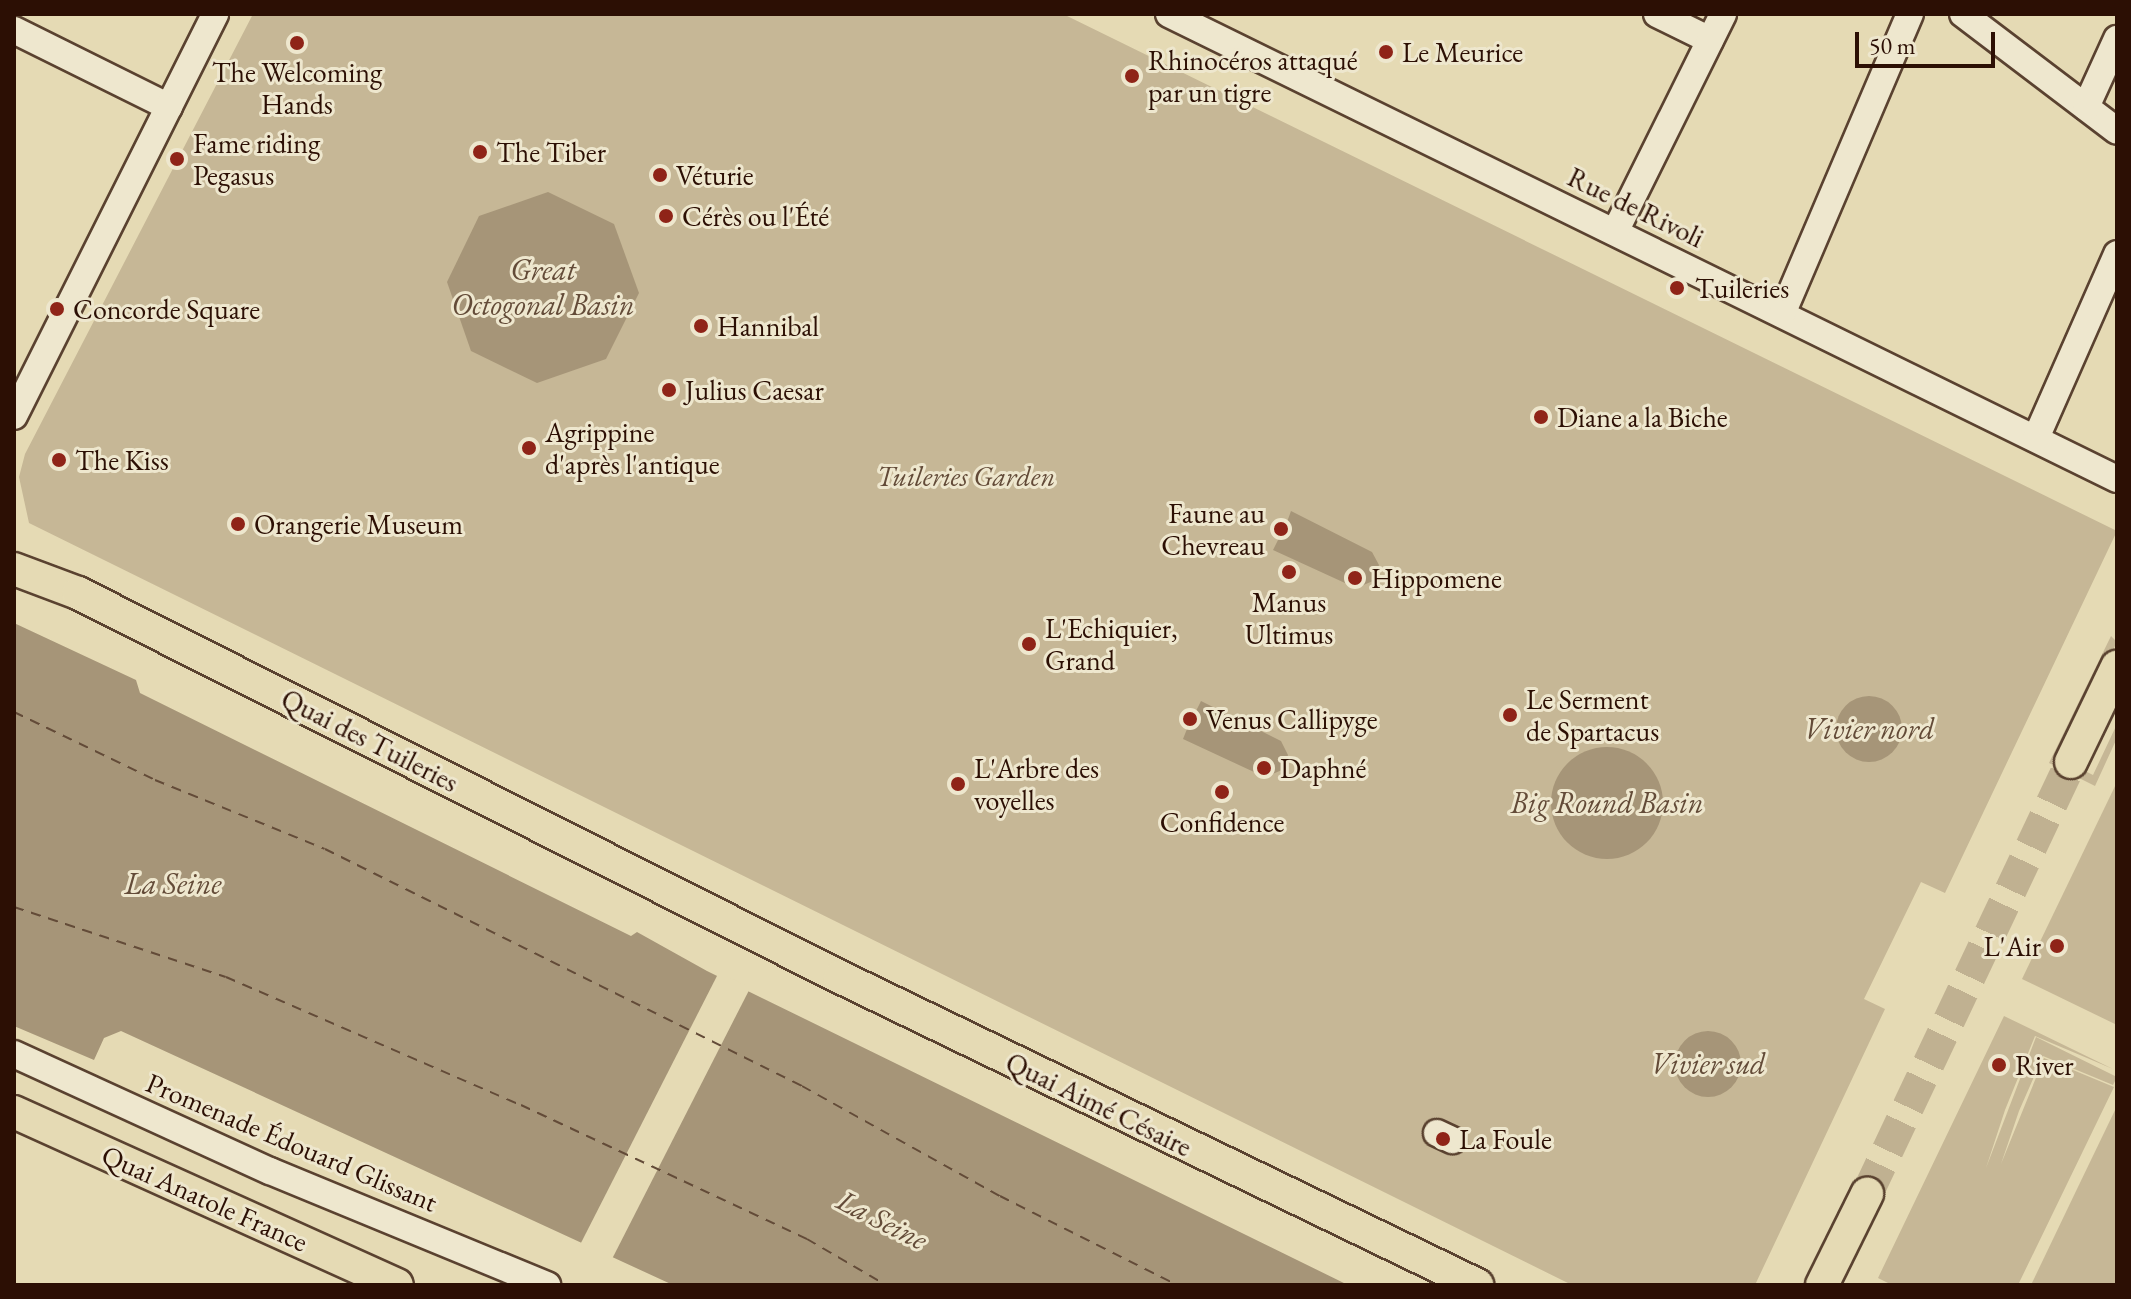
<!DOCTYPE html>
<html>
<head>
<meta charset="utf-8">
<style>
  body { margin:0 }
  #map { position:relative; width:2131px; height:1299px; overflow:hidden; background:#e5dab4; font-family:"EB Garamond",serif }
  div>[style] { position:absolute }
  [style*='--x'] { left:calc(var(--x)*1px); top:calc(var(--y)*1px); width:calc(var(--w)*1px); rotate:calc(var(--a)*1deg) }
  .green>* { inset:0; background:#c6b796 }
  .water>* { inset:0; background:#a69578 }
  .round { border-radius:50% }
  .pier>* { inset:0; background:#e5dab4; transform-origin:0 0 }
  .ferry>* { height:2px; margin-top:-1px; transform-origin:0; background:repeating-linear-gradient(90deg,#634b38 0 10px,transparent 0 18px) }
  .major-tunnel>* { height:32px; margin-top:-16px; transform-origin:0; background:repeating-linear-gradient(90deg,#c0b191 0 32px,transparent 0 48px) }
  .roads { filter:drop-shadow(2px 0 #5a4230) drop-shadow(-2px 0 #5a4230) drop-shadow(0 2px #5a4230) drop-shadow(0 -2px #5a4230) }
  .minor>* { height:26px; margin:-13px; padding:0 13px; transform-origin:13px; border-radius:13px; background:#eee7ce }
  .major>* { height:32px; margin:-16px; padding:0 16px; transform-origin:16px; border-radius:16px; background:#e5dab4 }
  .dots>* { width:22px; height:22px; translate:-50% -50%; box-sizing:border-box; border:4px solid #eee7ce; border-radius:50% }
  span { translate:-50% -50%; white-space:nowrap; text-align:center; line-height:1.15; -webkit-text-stroke:6px #eee7ce; paint-order:stroke }
  .poi-label { font-size:28px; color:#2c0f04 }
  .left { translate:0 -50%; text-align:left }
  .right { translate:-100% -50%; text-align:right }
  .street-label { font-size:28px; color:#2c0f04 }
  .park-label { font-size:28px; color:#624a37; font-style:italic }
  .water-label { font-size:30px; color:#634b38; font-style:italic }
  .frame { position:absolute; inset:0; border:16px solid #2c0f04; pointer-events:none }
  .scale { position:absolute; left:1855px; top:32px; width:140px; height:36px; box-sizing:border-box; border:4px solid #2c0f04; border-top:0; padding-left:10px; font-size:24px; line-height:28px; white-space:nowrap; color:#2c0f04; -webkit-text-stroke:6px #eee7ce; paint-order:stroke }
</style>
</head>
<body>
<div id="map">
  <div class="green">
    <div style="clip-path:polygon(253px 14px,1063px 14px,2117px 531px,1945px 893px,1921px 882px,1864px 999px,1885px 1009px,1755px 1285px,1572px 1285px,29px 523px,19px 477px,25px 454px)"></div>
    <div style="clip-path:polygon(2111px 636px,2117px 642px,2059px 758px,2093px 775px,2117px 724px,2117px 738px,2095px 786px,2049px 763px)"></div>
    <div style="clip-path:polygon(2117px 782px,2117px 1025px,2022px 979px)"></div>
    <div style="clip-path:polygon(2004px 1016px,2113px 1069px,2035px 1036px,2005px 1110px,1986px 1168px,2036px 1037px,2117px 1077px,2113px 1085px,2043px 1056px,2019px 1111px,2001px 1164px,2044px 1058px,2114px 1087px,2018px 1285px,1892px 1285px,1878px 1278px)"></div>
    <div style="clip-path:polygon(2117px 1106px,2117px 1285px,2031px 1285px,2077px 1189px)"></div>
  </div>
  <div class="water">
    <div style="clip-path:polygon(548px 192px,614px 224px,639px 293px,606px 359px,537px 383px,471px 351px,447px 282px,479px 216px)"></div>
    <div style="clip-path:polygon(1291px 511px,1372px 552px,1379px 565px,1373px 581px,1361px 586px,1345px 583px,1273px 550px,1278px 540px,1291px 533px,1287px 522px)"></div>
    <div style="clip-path:polygon(14px 623px,136px 680px,140px 693px,631px 936px,637px 932px,707px 971px,1348px 1285px,673px 1285px,121px 1031px,104px 1038px,94px 1060px,14px 1026px)"></div>
    <div class="round" style="left:1836px;top:696px;width:66px;height:66px"></div>
    <div style="clip-path:polygon(1201px 701px,1281px 741px,1288px 755px,1282px 770px,1270px 775px,1254px 772px,1183px 739px,1187px 729px,1201px 723px,1196px 711px)"></div>
    <div class="round" style="left:1551px;top:747px;width:112px;height:112px"></div>
    <div class="round" style="left:1675px;top:1031px;width:66px;height:66px"></div>
  </div>
  <div class="pier">
    <div style="left:719px;top:972px;width:35px;height:308px;rotate:27deg"></div>
  </div>
  <div class="ferry">
    <div style="--x:14;--y:712;--w:157;--a:25.7"></div>
    <div style="--x:155;--y:780;--w:183;--a:22.1"></div>
    <div style="--x:325;--y:849;--w:533;--a:26.42"></div>
    <div style="--x:802;--y:1086;--w:227;--a:29.1"></div>
    <div style="--x:1000;--y:1196;--w:198;--a:26.7"></div>
    <div style="--x:14;--y:907;--w:223;--a:18.3"></div>
    <div style="--x:226;--y:977;--w:322;--a:23.5"></div>
    <div style="--x:521;--y:1105;--w:316;--a:25.1"></div>
    <div style="--x:807;--y:1239;--w:91;--a:30.2"></div>
  </div>
  <div class="major-tunnel">
    <div style="--x:1867;--y:1194;--w:478;--a:-64.7"></div>
  </div>
  <div class="roads">
    <div class="minor">
      <div style="--x:1169;--y:14;--w:1056;--a:26.13"></div>
      <div style="--x:1657;--y:14;--w:59;--a:26.1"></div>
      <div style="--x:1963;--y:14;--w:193;--a:37.2"></div>
      <div style="--x:14;--y:30;--w:173;--a:26.4"></div>
      <div style="--x:2086;--y:107;--w:75;--a:-65.5"></div>
      <div style="--x:1615;--y:232;--w:243;--a:-63.6"></div>
      <div style="--x:1782;--y:314;--w:326;--a:-66.9"></div>
      <div style="--x:14;--y:416;--w:449;--a:-63.4"></div>
      <div style="--x:2036;--y:438;--w:201;--a:-66.2"></div>
      <div style="--x:14;--y:1054;--w:281;--a:24.6"></div>
      <div style="--x:270;--y:1171;--w:300;--a:22.4"></div>
      <div style="--x:1437;--y:1133;--w:17;--a:25"></div>
    </div>
    <div class="major">
      <div style="--x:14;--y:569;--w:68;--a:20.6"></div>
      <div style="--x:78;--y:593;--w:853;--a:26.75"></div>
      <div style="--x:840;--y:977;--w:708;--a:25.8"></div>
      <div style="--x:2071;--y:762;--w:106;--a:-64.2"></div>
      <div style="--x:14;--y:1112;--w:420;--a:24.3"></div>
      <div style="--x:1822;--y:1285;--w:102;--a:-63.7"></div>
    </div>
  </div>
  <div class="dots">
    <div style="left:297px;top:43px;background:#8f2418"></div>
    <div style="left:1386px;top:52px;background:#8f2418"></div>
    <div style="left:1132px;top:76px;background:#8f2418"></div>
    <div style="left:480px;top:152px;background:#8f2418"></div>
    <div style="left:177px;top:159px;background:#8f2418"></div>
    <div style="left:660px;top:175px;background:#8f2418"></div>
    <div style="left:666px;top:216px;background:#8f2418"></div>
    <div style="left:1677px;top:288px;background:#8f2418"></div>
    <div style="left:57px;top:309px;background:#8f2418"></div>
    <div style="left:701px;top:326px;background:#8f2418"></div>
    <div style="left:669px;top:390px;background:#8f2418"></div>
    <div style="left:1541px;top:417px;background:#8f2418"></div>
    <div style="left:529px;top:448px;background:#8f2418"></div>
    <div style="left:59px;top:460px;background:#8f2418"></div>
    <div style="left:238px;top:524px;background:#8f2418"></div>
    <div style="left:1281px;top:529px;background:#8f2418"></div>
    <div style="left:1289px;top:572px;background:#8f2418"></div>
    <div style="left:1355px;top:578px;background:#8f2418"></div>
    <div style="left:1029px;top:644px;background:#8f2418"></div>
    <div style="left:1510px;top:715px;background:#8f2418"></div>
    <div style="left:1190px;top:719px;background:#8f2418"></div>
    <div style="left:1264px;top:768px;background:#8f2418"></div>
    <div style="left:958px;top:784px;background:#8f2418"></div>
    <div style="left:1222px;top:792px;background:#8f2418"></div>
    <div style="left:2057px;top:946px;background:#8f2418"></div>
    <div style="left:1999px;top:1065px;background:#8f2418"></div>
    <div style="left:1443px;top:1139px;background:#8f2418"></div>
  </div>
  <div class="poi-label">
    <span class="left" style="left:1402px;top:52px">Le Meurice</span>
    <span class="left" style="left:1148px;top:76px">Rhinocéros attaqué<br>par un tigre</span>
    <span style="left:297px;top:88px">The Welcoming<br>Hands</span>
    <span class="left" style="left:193px;top:159px">Fame riding<br>Pegasus</span>
    <span class="left" style="left:496px;top:152px">The Tiber</span>
    <span class="left" style="left:676px;top:175px">Véturie</span>
    <span class="left" style="left:682px;top:216px">Cérès ou l'Été</span>
    <span class="left" style="left:1695px;top:288px">Tuileries</span>
    <span class="left" style="left:73px;top:309px">Concorde Square</span>
    <span class="left" style="left:717px;top:326px">Hannibal</span>
    <span class="left" style="left:685px;top:390px">Julius Caesar</span>
    <span class="left" style="left:1557px;top:417px">Diane a la Biche</span>
    <span class="left" style="left:545px;top:448px">Agrippine<br>d'après l'antique</span>
    <span class="left" style="left:75px;top:460px">The Kiss</span>
    <span class="right" style="left:1265px;top:529px">Faune au<br>Chevreau</span>
    <span class="left" style="left:254px;top:524px">Orangerie Museum</span>
    <span class="left" style="left:1371px;top:578px">Hippomene</span>
    <span style="left:1289px;top:618px">Manus<br>Ultimus</span>
    <span class="left" style="left:1045px;top:644px">L'Echiquier,<br>Grand</span>
    <span class="left" style="left:1526px;top:715px">Le Serment<br>de Spartacus</span>
    <span class="left" style="left:1206px;top:719px">Venus Callipyge</span>
    <span class="left" style="left:974px;top:784px">L'Arbre des<br>voyelles</span>
    <span class="left" style="left:1280px;top:768px">Daphné</span>
    <span style="left:1222px;top:822px">Confidence</span>
    <span class="right" style="left:2041px;top:946px">L'Air</span>
    <span class="left" style="left:2015px;top:1065px">River</span>
    <span class="left" style="left:1459px;top:1139px">La Foule</span>
  </div>
  <div class="street-label">
    <span style="left:1636px;top:207px;rotate:26deg">Rue de Rivoli</span>
    <span style="left:370px;top:740px;rotate:27deg">Quai des Tuileries</span>
    <span style="left:1099px;top:1104px;rotate:26deg">Quai Aimé Césaire</span>
    <span style="left:292px;top:1142px;rotate:23deg">Promenade Édouard Glissant</span>
    <span style="left:205px;top:1198px;rotate:24deg">Quai Anatole France</span>
  </div>
  <div class="park-label">
    <span style="left:966px;top:476px">Tuileries Garden</span>
  </div>
  <div class="water-label">
    <span style="left:543px;top:287px">Great<br>Octogonal Basin</span>
    <span style="left:1869px;top:729px">Vivier nord</span>
    <span style="left:1607px;top:803px">Big Round Basin</span>
    <span style="left:173px;top:884px">La Seine</span>
    <span style="left:1708px;top:1064px">Vivier sud</span>
    <span style="left:882px;top:1220px;rotate:27deg">La Seine</span>
  </div>
  <div class="frame"></div>
  <div class="scale">50 m</div>
</div>
</body>
</html>
